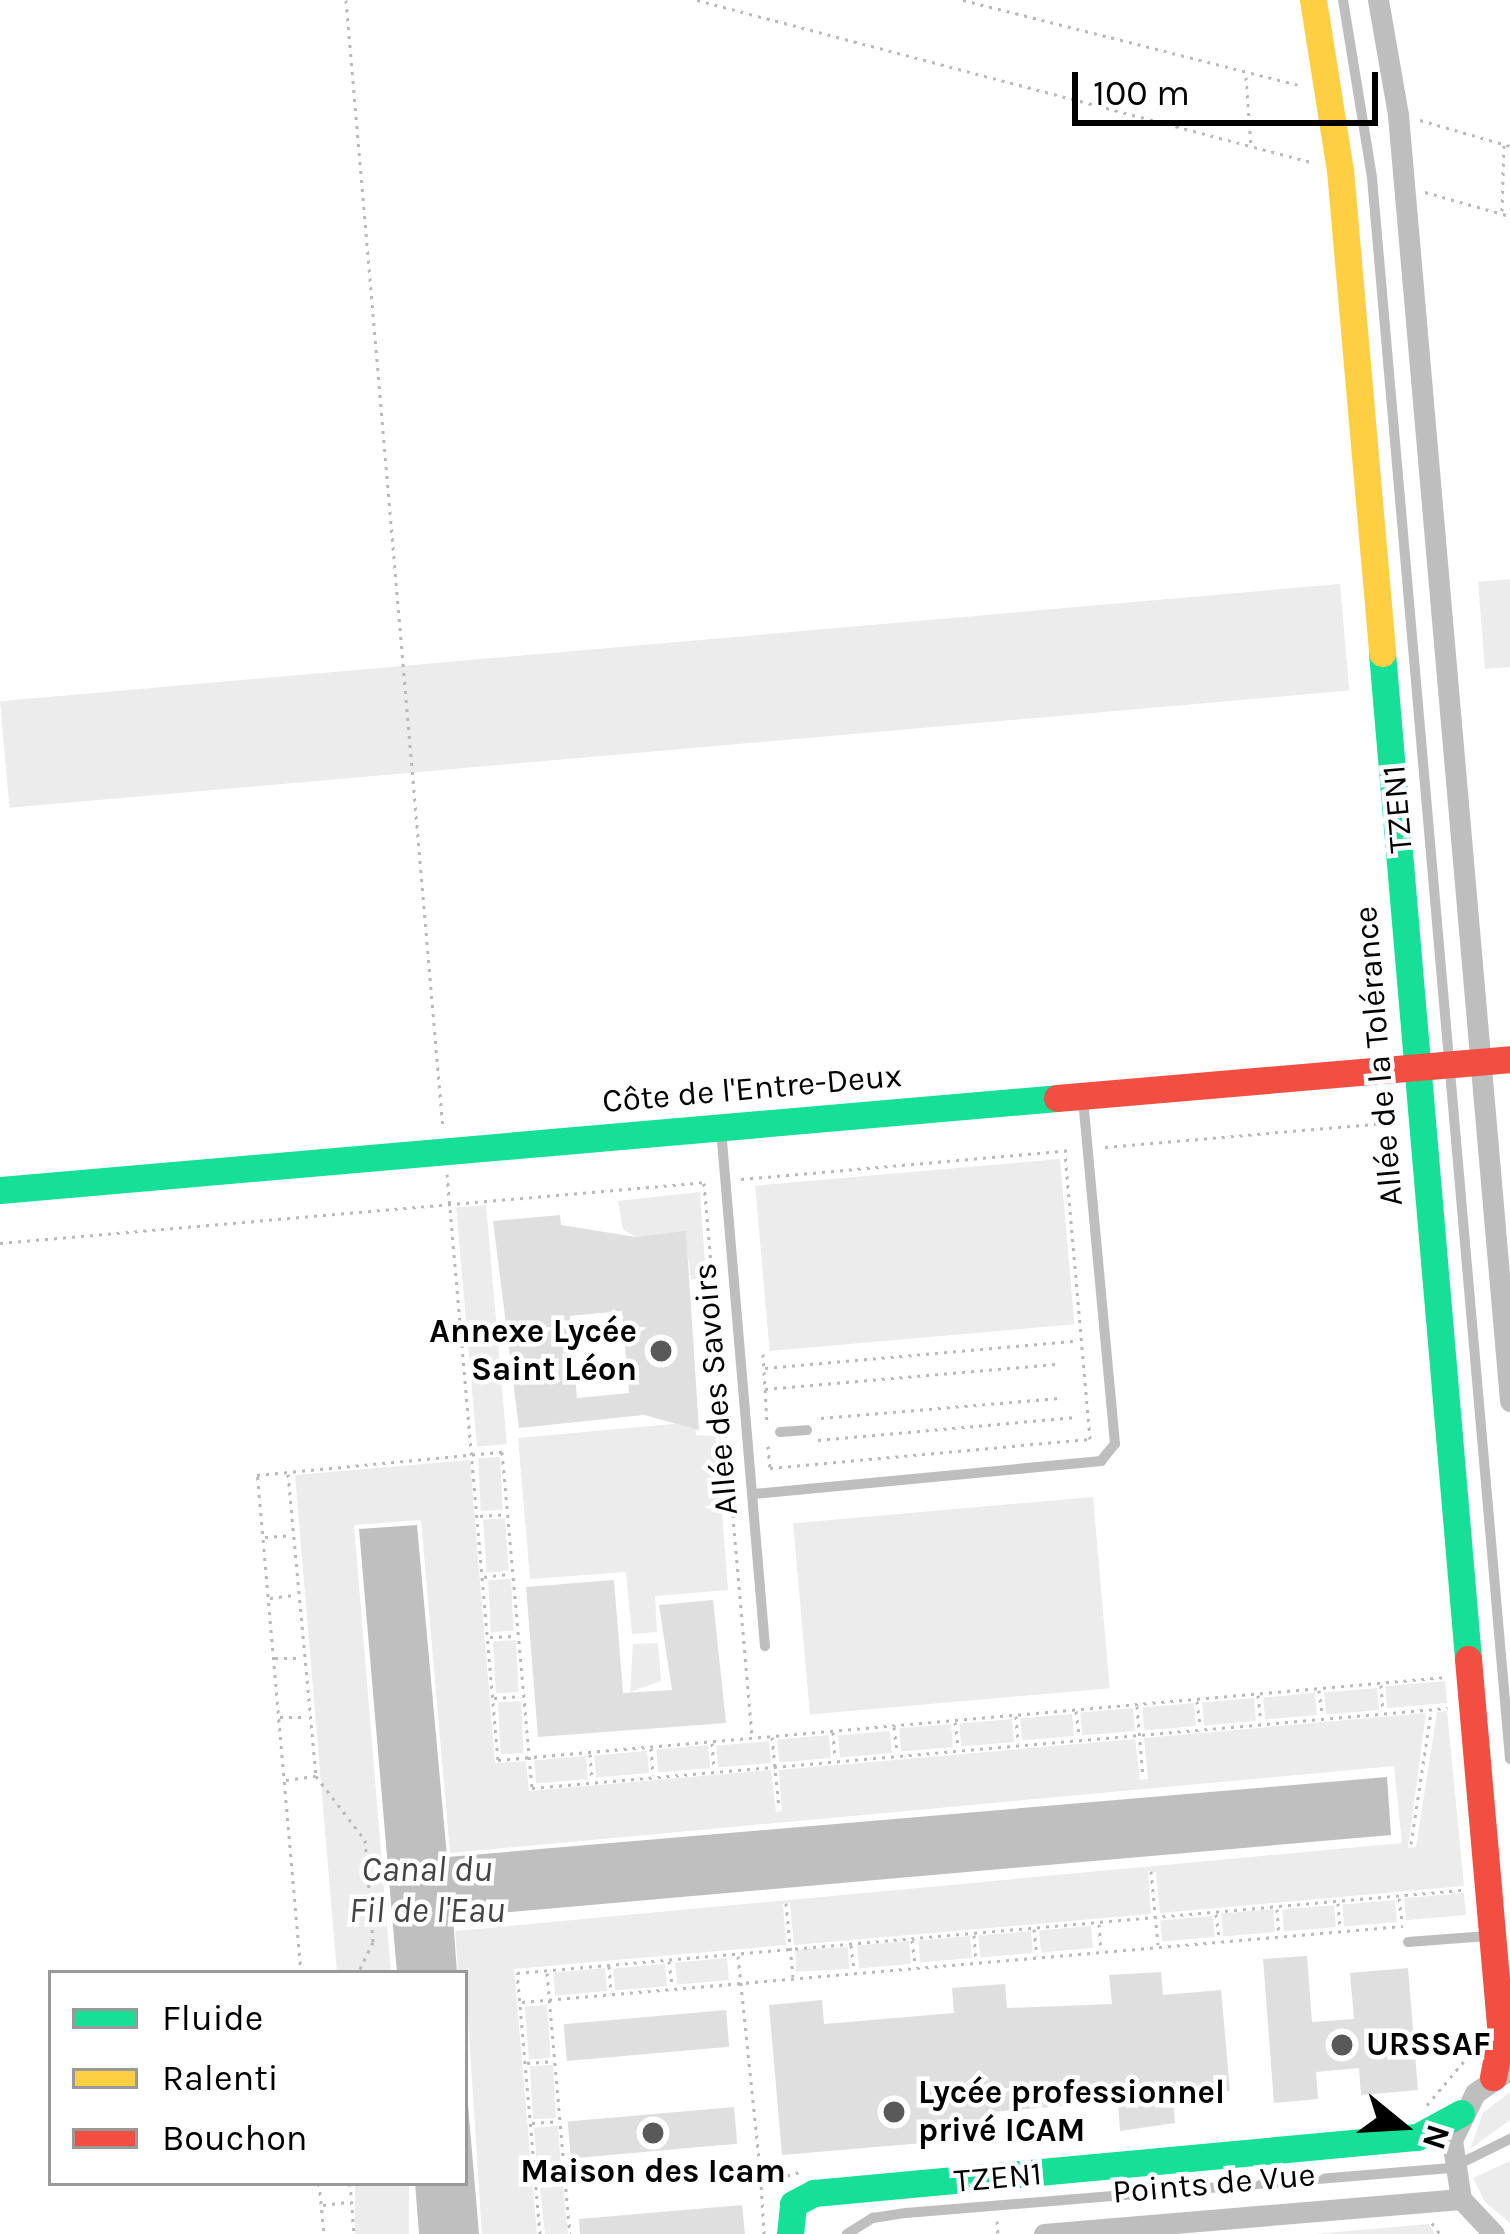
<!DOCTYPE html>
<html>
<head>
<meta charset="utf-8">
<style>
  body { margin:0 }
  #map { position:relative; width:1510px; height:2234px; overflow:hidden; background:#fff; font-family:Karla,sans-serif }
  div>[style] { position:absolute }
  [style*='--x'] { left:calc(var(--x)*1px); top:calc(var(--y)*1px); width:calc(var(--w)*1px); rotate:calc(var(--a)*1deg) }
  .green>* { inset:0; background:#ececec; transform-origin:0 0 }
  .water>* { inset:0; background:#bfbfbf }
  .building>* { inset:0; background:#dfdfdf; transform-origin:0 0 }
  .path>* { height:3px; margin-top:-1.5px; transform-origin:0; background:repeating-linear-gradient(90deg,#b9b9b9 0 3px,transparent 0 9px) }
  .lane>* { height:10px; margin:-5px; padding:0 5px; transform-origin:5px; border-radius:5px; background:#bebebe }
  .street>* { height:21px; margin:-10.5px; padding:0 10.5px; transform-origin:10.5px; border-radius:10.5px; background:#bebebe }
  .fast>* { height:27px; margin:-13.5px; padding:0 13.5px; transform-origin:13.5px; border-radius:13.5px; background:#16e098 }
  .slow>* { height:27px; margin:-13.5px; padding:0 13.5px; transform-origin:13.5px; border-radius:13.5px; background:#ffcf43 }
  .jam>* { height:27px; margin:-13.5px; padding:0 13.5px; transform-origin:13.5px; border-radius:13.5px; background:#f24e42 }
  .dots>* { width:33px; height:33px; translate:-50% -50%; box-sizing:border-box; border:6px solid #fff; border-radius:50% }
  span { translate:-50% -50%; white-space:nowrap; text-align:center; line-height:1.15; -webkit-text-stroke:9px #fff; paint-order:stroke }
  .street-label { font-size:33px; color:#000 }
  .poi-label { font-size:33px; color:#000; font-weight:700 }
  .right { translate:-100% -50%; text-align:right }
  .left { translate:0 -50%; text-align:left }
  .water-label { font-size:36px; color:#444; font-style:italic }
  .legend { position:absolute; left:48px; top:1970px; width:420px; height:216px; box-sizing:border-box; background:#fff; border:3px solid #999; margin:0; padding:15px 21px; list-style:none; font-size:36px; color:#000 }
  .legend li { display:flex; align-items:center; gap:24px; height:60px }
  .legend b { width:60px; border:3px solid #999 }
  .north { position:absolute; left:1342px; top:2066px; width:120px; height:120px; -webkit-text-stroke:9px #fff; paint-order:stroke; rotate:108deg; font-size:33px; font-weight:700; line-height:48px; text-align:center; color:#000 }
  .north::after { content:''; display:block; margin:auto; width:42px; height:54px; background:#000; clip-path:polygon(50% 0,100% 100%,50% 72%,0 100%) }
  .scale { position:absolute; left:1072px; top:72px; width:306px; height:54px; box-sizing:border-box; border:6px solid #000; border-top:0; padding-left:15px; font-size:36px; line-height:42px; white-space:nowrap; color:#000; -webkit-text-stroke:9px #fff; paint-order:stroke }
</style>
</head>
<body>
<div id="map">
  <div class="green">
    <div style="clip-path:polygon(1510px 579px,1510px 667px,1485px 669px,1478px 582px)"></div>
    <div style="left:1340px;top:584px;width:107px;height:1345px;rotate:85deg"></div>
    <div style="left:1060px;top:1159px;width:166px;height:306px;rotate:85deg"></div>
    <div style="clip-path:polygon(700px 1192px,706px 1277px,691px 1280px,685px 1232px,636px 1237px,623px 1229px,618px 1201px)"></div>
    <div style="left:486px;top:1205px;width:240px;height:30px;rotate:85deg"></div>
    <div style="clip-path:polygon(695px 1422px,696px 1435px,716px 1436px,728px 1590px,655px 1596px,657px 1632px,632px 1634px,626px 1572px,530px 1579px,518px 1438px)"></div>
    <div style="left:500px;top:1457px;width:53px;height:22px;rotate:87deg"></div>
    <div style="clip-path:polygon(470px 1460px,495px 1763px,526px 1761px,529px 1791px,771px 1770px,776px 1812px,782px 1811px,779px 1770px,1135px 1739px,1140px 1780px,1148px 1779px,1144px 1738px,1426px 1713px,1408px 1848px,1416px 1847px,1437px 1712px,1447px 1711px,1464px 1886px,1160px 1913px,1156px 1872px,1148px 1871px,1151px 1914px,794px 1945px,790px 1903px,783px 1904px,786px 1945px,514px 1969px,537px 2234px,482px 2234px,465px 1973px,458px 1973px,455px 1931px,1402px 1843px,1394px 1766px,450px 1853px,421px 1520px,354px 1525px,391px 1973px,337px 1973px,295px 1475px)"></div>
    <div style="left:1093px;top:1497px;width:192px;height:301px;rotate:85deg"></div>
    <div style="left:505px;top:1518px;width:53px;height:22px;rotate:86deg"></div>
    <div style="left:511px;top:1579px;width:52px;height:23px;rotate:87deg"></div>
    <div style="left:516px;top:1640px;width:52px;height:23px;rotate:87deg"></div>
    <div style="clip-path:polygon(658px 1643px,661px 1681px,630px 1692px,633px 1644px)"></div>
    <div style="left:1445px;top:1681px;width:22px;height:60px;rotate:85deg"></div>
    <div style="left:1377px;top:1688px;width:22px;height:53px;rotate:85deg"></div>
    <div style="left:1315px;top:1693px;width:22px;height:52px;rotate:85deg"></div>
    <div style="left:1254px;top:1698px;width:23px;height:52px;rotate:85deg"></div>
    <div style="left:521px;top:1701px;width:52px;height:23px;rotate:87deg"></div>
    <div style="left:1194px;top:1703px;width:23px;height:52px;rotate:85deg"></div>
    <div style="left:1133px;top:1708px;width:23px;height:53px;rotate:85deg"></div>
    <div style="left:1072px;top:1714px;width:22px;height:52px;rotate:85deg"></div>
    <div style="left:1012px;top:1719px;width:23px;height:53px;rotate:85deg"></div>
    <div style="left:951px;top:1724px;width:23px;height:52px;rotate:85deg"></div>
    <div style="left:890px;top:1731px;width:22px;height:52px;rotate:85deg"></div>
    <div style="left:829px;top:1735px;width:23px;height:52px;rotate:85deg"></div>
    <div style="left:769px;top:1741px;width:22px;height:53px;rotate:85deg"></div>
    <div style="left:708px;top:1745px;width:23px;height:52px;rotate:85deg"></div>
    <div style="left:647px;top:1751px;width:22px;height:53px;rotate:85deg"></div>
    <div style="left:586px;top:1756px;width:23px;height:52px;rotate:85deg"></div>
    <div style="left:1464px;top:1893px;width:22px;height:60px;rotate:85deg"></div>
    <div style="left:1395px;top:1900px;width:22px;height:53px;rotate:85deg"></div>
    <div style="left:1334px;top:1905px;width:22px;height:52px;rotate:85deg"></div>
    <div style="left:1273px;top:1909px;width:23px;height:52px;rotate:85deg"></div>
    <div style="left:1213px;top:1916px;width:21px;height:53px;rotate:85deg"></div>
    <div style="left:1091px;top:1926px;width:22px;height:52px;rotate:85deg"></div>
    <div style="left:1031px;top:1931px;width:22px;height:53px;rotate:85deg"></div>
    <div style="left:970px;top:1936px;width:22px;height:52px;rotate:85deg"></div>
    <div style="left:909px;top:1941px;width:23px;height:52px;rotate:85deg"></div>
    <div style="left:848px;top:1947px;width:22px;height:53px;rotate:87deg"></div>
    <div style="left:727px;top:1958px;width:22px;height:52px;rotate:85deg"></div>
    <div style="left:665px;top:1964px;width:22px;height:52px;rotate:85deg"></div>
    <div style="left:605px;top:1968px;width:23px;height:52px;rotate:85deg"></div>
    <div style="left:547px;top:2005px;width:53px;height:22px;rotate:86deg"></div>
    <div style="left:553px;top:2065px;width:53px;height:23px;rotate:87deg"></div>
    <div style="clip-path:polygon(1510px 2092px,1510px 2120px,1470px 2149px,1483px 2113px)"></div>
    <div style="left:558px;top:2126px;width:53px;height:24px;rotate:86deg"></div>
    <div style="clip-path:polygon(1510px 2161px,1510px 2223px,1485px 2202px,1473px 2178px)"></div>
    <div style="left:355px;top:2183px;width:54px;height:51px"></div>
    <div style="left:563px;top:2186px;width:48px;height:23px;rotate:84deg"></div>
    <div style="clip-path:polygon(1429px 2224px,1435px 2234px,1315px 2234px)"></div>
  </div>
  <div class="water">
    <div style="clip-path:polygon(417px 1525px,447px 1857px,1387px 1777px,1391px 1835px,453px 1917px,457px 1973px,397px 1973px,359px 1529px)"></div>
    <div style="clip-path:polygon(465px 2069px,479px 2234px,419px 2234px,415px 2183px,465px 2183px)"></div>
  </div>
  <div class="building">
    <div style="clip-path:polygon(evenodd,560px 1215px,561px 1225px,636px 1237px,686px 1231px,699px 1430px,644px 1415px,519px 1428px,493px 1221px,560px 1215px,622px 1311px,629px 1393px,577px 1398px,570px 1316px,622px 1311px)"></div>
    <div style="clip-path:polygon(614px 1580px,623px 1693px,672px 1690px,659px 1605px,713px 1600px,726px 1723px,538px 1737px,526px 1587px)"></div>
    <div style="clip-path:polygon(1307px 1956px,1312px 2022px,1354px 2019px,1350px 1973px,1408px 1968px,1418px 2090px,1361px 2095px,1359px 2068px,1316px 2072px,1318px 2099px,1274px 2103px,1263px 1959px)"></div>
    <div style="clip-path:polygon(1161px 1972px,1163px 1995px,1221px 1990px,1230px 2091px,1173px 2095px,1175px 2123px,1120px 2131px,1118px 2101px,992px 2112px,994px 2137px,782px 2155px,769px 2005px,822px 2000px,824px 2024px,954px 2013px,952px 1988px,1005px 1984px,1007px 2008px,1112px 2004px,1109px 1975px)"></div>
    <div style="left:726px;top:2010px;width:37px;height:163px;rotate:85deg"></div>
    <div style="left:734px;top:2107px;width:37px;height:167px;rotate:85deg"></div>
    <div style="clip-path:polygon(742px 2205px,745px 2234px,580px 2234px,579px 2219px)"></div>
  </div>
  <div class="path">
    <div style="--x:346;--y:0;--w:1133;--a:85.09"></div>
    <div style="--x:697;--y:0;--w:635;--a:14.78"></div>
    <div style="--x:963;--y:0;--w:350;--a:14.2"></div>
    <div style="--x:1246;--y:77;--w:68;--a:85.8"></div>
    <div style="--x:1420;--y:120;--w:94;--a:16.1"></div>
    <div style="--x:1425;--y:192;--w:88;--a:15.8"></div>
    <div style="--x:1502;--y:211;--w:66;--a:-88.3"></div>
    <div style="--x:1105;--y:1147;--w:291;--a:-4.9"></div>
    <div style="--x:447;--y:1174;--w:588;--a:85.03"></div>
    <div style="--x:498;--y:1760;--w:952;--a:-5"></div>
    <div style="--x:741;--y:1179;--w:332;--a:-5"></div>
    <div style="--x:704;--y:1183;--w:555;--a:85.04"></div>
    <div style="--x:0;--y:1243;--w:710;--a:-4.93"></div>
    <div style="--x:763;--y:1354;--w:70;--a:86.7"></div>
    <div style="--x:765;--y:1368;--w:309;--a:-5"></div>
    <div style="--x:765;--y:1389;--w:292;--a:-4.9"></div>
    <div style="--x:821;--y:1418;--w:239;--a:-4.8"></div>
    <div style="--x:818;--y:1440;--w:260;--a:-5.1"></div>
    <div style="--x:768;--y:1446;--w:22;--a:85"></div>
    <div style="--x:770;--y:1468;--w:321;--a:-5.2"></div>
    <div style="--x:1090;--y:1439;--w:288;--a:-95"></div>
    <div style="--x:288;--y:1474;--w:303;--a:84.7"></div>
    <div style="--x:316;--y:1776;--w:81;--a:52.6"></div>
    <div style="--x:365;--y:1840;--w:102;--a:85.5"></div>
    <div style="--x:373;--y:1942;--w:34;--a:116"></div>
    <div style="--x:480;--y:1516;--w:26;--a:-4"></div>
    <div style="--x:265;--y:1537;--w:26;--a:-4"></div>
    <div style="--x:484;--y:1577;--w:26;--a:-7"></div>
    <div style="--x:270;--y:1598;--w:26;--a:-7"></div>
    <div style="--x:490;--y:1637;--w:26;--a:-2"></div>
    <div style="--x:275;--y:1658;--w:27;--a:0"></div>
    <div style="--x:1381;--y:1685;--w:26;--a:86"></div>
    <div style="--x:1319;--y:1690;--w:26;--a:83"></div>
    <div style="--x:1258;--y:1695;--w:27;--a:84"></div>
    <div style="--x:494;--y:1698;--w:27;--a:-4"></div>
    <div style="--x:1197;--y:1701;--w:26;--a:83"></div>
    <div style="--x:1137;--y:1706;--w:72;--a:85.2"></div>
    <div style="--x:1076;--y:1711;--w:26;--a:83"></div>
    <div style="--x:1016;--y:1716;--w:27;--a:86"></div>
    <div style="--x:280;--y:1717;--w:26;--a:0"></div>
    <div style="--x:955;--y:1722;--w:26;--a:83"></div>
    <div style="--x:894;--y:1727;--w:26;--a:83"></div>
    <div style="--x:833;--y:1732;--w:26;--a:86"></div>
    <div style="--x:772;--y:1737;--w:72;--a:84.4"></div>
    <div style="--x:712;--y:1743;--w:26;--a:86"></div>
    <div style="--x:651;--y:1748;--w:27;--a:86"></div>
    <div style="--x:590;--y:1754;--w:26;--a:86"></div>
    <div style="--x:286;--y:1780;--w:30;--a:-8"></div>
    <div style="--x:1411;--y:1844;--w:134;--a:-81.4"></div>
    <div style="--x:1151;--y:1871;--w:74;--a:84.6"></div>
    <div style="--x:1399;--y:1898;--w:26;--a:83"></div>
    <div style="--x:786;--y:1903;--w:74;--a:84.6"></div>
    <div style="--x:1338;--y:1903;--w:26;--a:86"></div>
    <div style="--x:1277;--y:1909;--w:26;--a:86"></div>
    <div style="--x:1216;--y:1914;--w:26;--a:83"></div>
    <div style="--x:1099;--y:1924;--w:26;--a:86"></div>
    <div style="--x:1034;--y:1929;--w:27;--a:84"></div>
    <div style="--x:974;--y:1935;--w:26;--a:86"></div>
    <div style="--x:912;--y:1940;--w:26;--a:83"></div>
    <div style="--x:851;--y:1945;--w:26;--a:83"></div>
    <div style="--x:738;--y:1956;--w:224;--a:84.1"></div>
    <div style="--x:669;--y:1961;--w:26;--a:83"></div>
    <div style="--x:609;--y:1966;--w:27;--a:86"></div>
    <div style="--x:301;--y:1973;--w:500;--a:-95"></div>
    <div style="--x:257;--y:1475;--w:246;--a:-5.4"></div>
    <div style="--x:502;--y:1452;--w:337;--a:84.9"></div>
    <div style="--x:532;--y:1788;--w:919;--a:-4.99"></div>
    <div style="--x:547;--y:1973;--w:262;--a:85"></div>
    <div style="--x:522;--y:2002;--w:884;--a:-4.93"></div>
    <div style="--x:527;--y:2063;--w:26;--a:-4"></div>
    <div style="--x:1427;--y:2105;--w:68;--a:-49.8"></div>
    <div style="--x:532;--y:2123;--w:26;--a:-4"></div>
    <div style="--x:319;--y:2183;--w:51;--a:84.4"></div>
    <div style="--x:350;--y:2183;--w:51;--a:85.5"></div>
    <div style="--x:538;--y:2184;--w:26;--a:-4"></div>
    <div style="--x:323;--y:2205;--w:26;--a:-7"></div>
    <div style="--x:997;--y:2221;--w:13;--a:86"></div>
    <div style="--x:1432;--y:2223;--w:14;--a:54"></div>
    <div style="--x:540;--y:2234;--w:262;--a:-95"></div>
    <div style="--x:517;--y:1973;--w:949;--a:-5.02"></div>
    <div style="--x:764;--y:2234;--w:51;--a:-93.4"></div>
    <div style="--x:761;--y:2183;--w:40;--a:-16"></div>
  </div>
  <div class="lane">
    <div style="--x:1343;--y:0;--w:180;--a:80.7"></div>
    <div style="--x:1372;--y:178;--w:1587;--a:85.01"></div>
    <div style="--x:721;--y:1129;--w:519;--a:85.14"></div>
    <div style="--x:780;--y:1432;--w:27;--a:-4"></div>
    <div style="--x:753;--y:1494;--w:350;--a:-5.4"></div>
    <div style="--x:1101;--y:1461;--w:22;--a:-51"></div>
    <div style="--x:1115;--y:1444;--w:345;--a:-95.3"></div>
    <div style="--x:1408;--y:1942;--w:80;--a:-4.3"></div>
    <div style="--x:847;--y:2234;--w:31;--a:-32"></div>
    <div style="--x:873;--y:2218;--w:33;--a:-9"></div>
    <div style="--x:906;--y:2213;--w:547;--a:-4.72"></div>
    <div style="--x:1451;--y:2168;--w:66;--a:-26.2"></div>
  </div>
  <div class="street">
    <div style="--x:1378;--y:0;--w:117;--a:80.1"></div>
    <div style="--x:1398;--y:115;--w:1291;--a:85.02"></div>
    <div style="--x:1044;--y:2234;--w:418;--a:-4.8"></div>
    <div style="--x:1494;--y:2234;--w:48;--a:-133.3"></div>
    <div style="--x:1461;--y:2199;--w:60;--a:-98.7"></div>
    <div style="--x:1452;--y:2140;--w:52;--a:-63.9"></div>
    <div style="--x:1475;--y:2093;--w:42;--a:-34.4"></div>
  </div>
  <div class="fast">
    <div style="--x:1382;--y:653;--w:1010;--a:85.11"></div>
    <div style="--x:0;--y:1190;--w:1061;--a:-4.97"></div>
    <div style="--x:790;--y:2234;--w:30;--a:-84"></div>
    <div style="--x:793;--y:2204;--w:24;--a:-28"></div>
    <div style="--x:814;--y:2193;--w:606;--a:-5.31"></div>
    <div style="--x:1417;--y:2137;--w:50;--a:-28.6"></div>
  </div>
  <div class="slow">
    <div style="--x:1313;--y:0;--w:172;--a:81"></div>
    <div style="--x:1340;--y:170;--w:485;--a:85"></div>
  </div>
  <div class="jam">
    <div style="--x:1057;--y:1098;--w:455;--a:-4.9"></div>
    <div style="--x:1468;--y:1659;--w:379;--a:85"></div>
    <div style="--x:1501;--y:2037;--w:41;--a:101.3"></div>
  </div>
  <div class="dots">
    <div style="left:661px;top:1351px;background:#595959"></div>
    <div style="left:1342px;top:2045px;background:#595959"></div>
    <div style="left:894px;top:2112px;background:#595959"></div>
    <div style="left:653px;top:2133px;background:#595959"></div>
  </div>
  <div class="street-label">
    <span style="left:1398px;top:809px;rotate:-95deg">TZEN1</span>
    <span style="left:1379px;top:1056px;rotate:-95deg">Allée de la Tolérance</span>
    <span style="left:752px;top:1089px;rotate:-5deg">Côte de l'Entre-Deux</span>
    <span style="left:716px;top:1389px;rotate:-95deg">Allée des Savoirs</span>
    <span style="left:998px;top:2178px;rotate:-5deg">TZEN1</span>
    <span style="left:1214px;top:2184px;rotate:-5deg">Points de Vue</span>
  </div>
  <div class="poi-label">
    <span class="right" style="left:637px;top:1351px">Annexe Lycée<br>Saint Léon</span>
    <span class="left" style="left:1366px;top:2045px">URSSAF</span>
    <span class="left" style="left:918px;top:2112px">Lycée professionnel<br>privé ICAM</span>
    <span style="left:653px;top:2172px">Maison des Icam</span>
  </div>
  <div class="water-label">
    <span style="left:427px;top:1890px">Canal du<br>Fil de l'Eau</span>
  </div>
  <ul class="legend">
  <li><b style="height:15px;background:#16e098"></b>Fluide</li>
  <li><b style="height:15px;background:#ffcf43"></b>Ralenti</li>
  <li><b style="height:15px;background:#f24e42"></b>Bouchon</li>
  </ul>
  <div class="north">N</div>
  <div class="scale">100 m</div>
</div>
</body>
</html>
